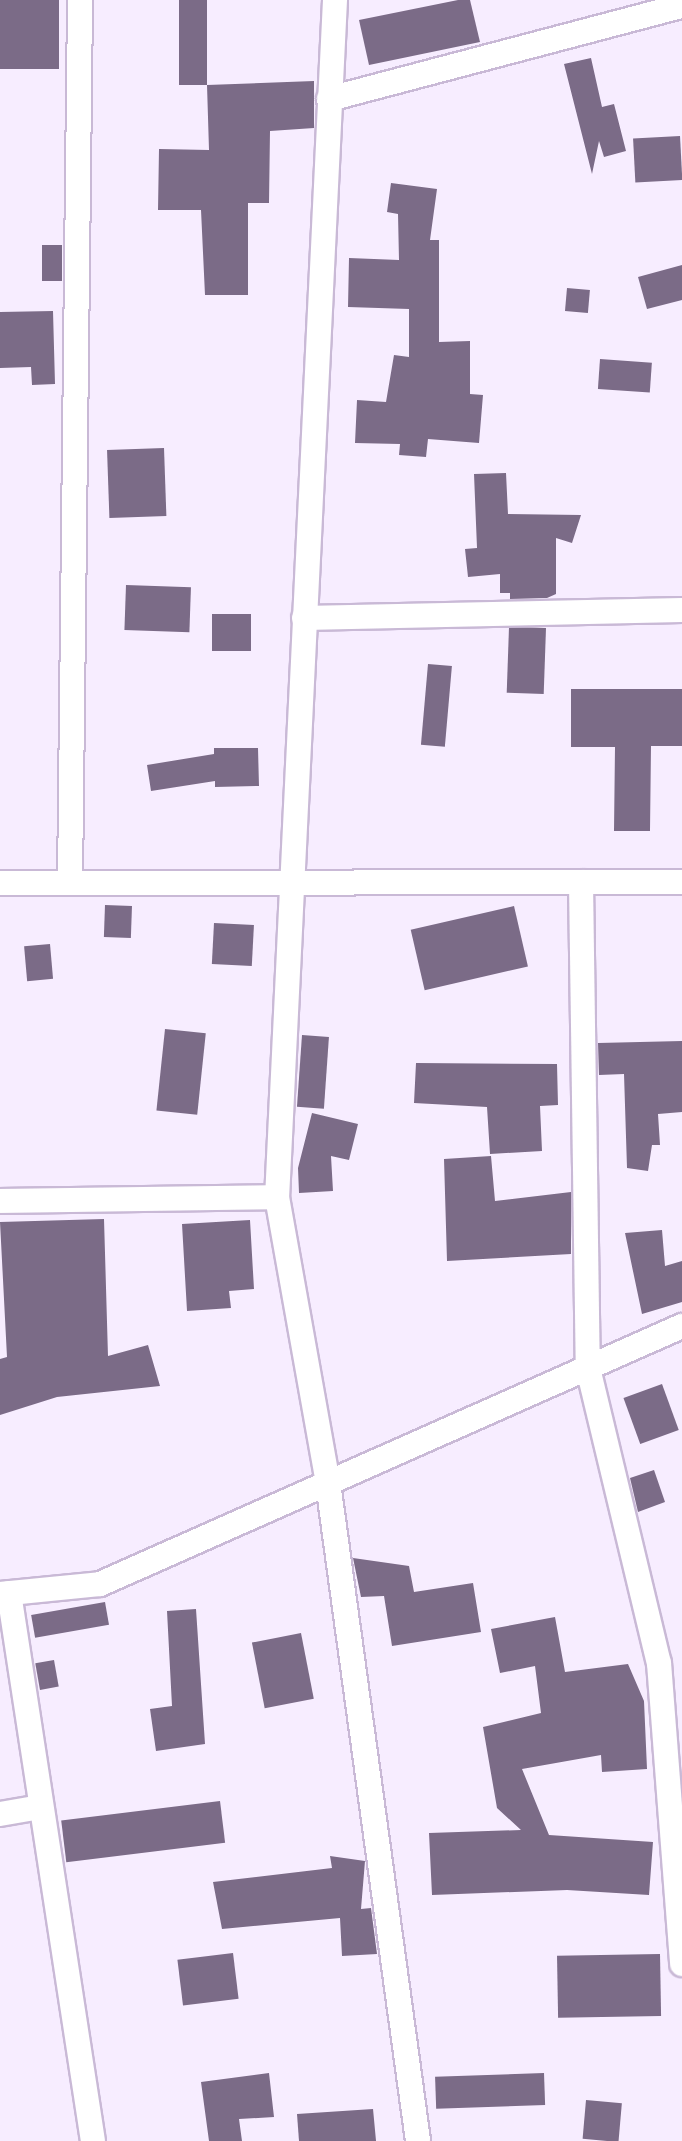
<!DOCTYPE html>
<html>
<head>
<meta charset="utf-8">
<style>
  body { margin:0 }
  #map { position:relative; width:682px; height:2141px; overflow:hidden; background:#f7edff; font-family:Jost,sans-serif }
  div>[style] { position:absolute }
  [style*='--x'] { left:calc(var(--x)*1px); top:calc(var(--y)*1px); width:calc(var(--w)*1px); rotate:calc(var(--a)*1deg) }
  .building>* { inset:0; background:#7b6b87; transform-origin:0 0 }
  .roads { filter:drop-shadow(2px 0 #c9b9d6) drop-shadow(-2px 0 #c9b9d6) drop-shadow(0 2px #c9b9d6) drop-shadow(0 -2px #c9b9d6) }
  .street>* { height:24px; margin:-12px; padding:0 12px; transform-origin:12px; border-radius:12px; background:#fff }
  span { translate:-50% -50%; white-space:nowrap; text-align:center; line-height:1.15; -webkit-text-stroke:7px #fff; paint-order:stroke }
</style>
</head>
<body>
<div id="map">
  <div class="building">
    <div style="left:0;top:0;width:59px;height:69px"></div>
    <div style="left:179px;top:0;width:28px;height:85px"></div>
    <div style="clip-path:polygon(458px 0,470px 0,480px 42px,369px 65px,359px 20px)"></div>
    <div style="clip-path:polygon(591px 58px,602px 107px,614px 104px,626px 151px,604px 157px,599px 141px,592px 174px,564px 64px)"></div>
    <div style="clip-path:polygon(314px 81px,314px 128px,270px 131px,269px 203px,248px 203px,248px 295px,205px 295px,201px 210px,158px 210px,159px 149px,209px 150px,207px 85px)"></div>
    <div style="left:680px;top:136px;width:44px;height:47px;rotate:87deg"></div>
    <div style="clip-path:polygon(391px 183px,437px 189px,430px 240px,439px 240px,439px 342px,470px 341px,470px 394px,483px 395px,479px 443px,428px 439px,426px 457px,399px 455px,400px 444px,355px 443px,357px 400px,386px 402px,394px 355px,409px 357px,409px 309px,348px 307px,349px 258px,399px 260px,398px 214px,387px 212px)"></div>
    <div style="left:62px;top:245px;width:36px;height:20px;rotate:90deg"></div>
    <div style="clip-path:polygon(682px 265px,682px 300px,647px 309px,638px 277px)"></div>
    <div style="left:567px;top:288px;width:23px;height:23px;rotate:5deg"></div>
    <div style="clip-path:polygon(53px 311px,55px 384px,32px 385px,31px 367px,0 368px,0 312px)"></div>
    <div style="left:600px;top:359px;width:52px;height:30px;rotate:4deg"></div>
    <div style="left:164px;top:448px;width:68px;height:57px;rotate:88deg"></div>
    <div style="clip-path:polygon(506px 473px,508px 514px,581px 515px,572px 543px,556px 538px,556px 594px,547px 598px,510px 599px,510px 593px,500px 593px,500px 574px,468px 577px,465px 549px,477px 548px,474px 474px)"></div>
    <div style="left:126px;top:585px;width:65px;height:45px;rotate:2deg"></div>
    <div style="left:212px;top:614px;width:39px;height:37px"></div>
    <div style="left:546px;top:628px;width:66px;height:37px;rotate:92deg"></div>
    <div style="left:428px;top:664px;width:24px;height:81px;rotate:5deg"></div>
    <div style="clip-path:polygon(571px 689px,682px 689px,682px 746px,651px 746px,650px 831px,614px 831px,615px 747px,571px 747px)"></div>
    <div style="clip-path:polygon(214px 748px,258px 748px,259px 786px,215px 787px,215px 781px,151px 791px,147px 765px,214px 754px)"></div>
    <div style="left:105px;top:905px;width:27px;height:32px;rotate:2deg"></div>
    <div style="left:514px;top:906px;width:62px;height:106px;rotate:77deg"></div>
    <div style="left:214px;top:923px;width:40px;height:41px;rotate:3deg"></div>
    <div style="left:50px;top:944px;width:35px;height:26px;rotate:85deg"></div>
    <div style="left:165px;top:1029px;width:41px;height:82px;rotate:6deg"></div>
    <div style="left:302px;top:1035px;width:27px;height:72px;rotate:4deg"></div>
    <div style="clip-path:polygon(682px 1041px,682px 1112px,658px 1114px,660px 1145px,652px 1145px,648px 1171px,627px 1168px,624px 1074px,599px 1075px,598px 1043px)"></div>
    <div style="clip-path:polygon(416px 1063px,557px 1064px,558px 1105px,540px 1106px,542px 1151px,490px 1154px,487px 1107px,414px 1103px)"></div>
    <div style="clip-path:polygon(312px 1113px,358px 1124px,349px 1160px,331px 1156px,333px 1191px,299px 1193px,298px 1168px)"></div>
    <div style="clip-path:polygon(491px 1156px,495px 1201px,571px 1192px,571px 1254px,447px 1261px,444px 1159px)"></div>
    <div style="clip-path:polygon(104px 1219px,108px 1356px,148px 1345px,160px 1386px,57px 1397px,0 1415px,0 1359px,7px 1357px,0 1222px)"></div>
    <div style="clip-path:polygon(250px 1220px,254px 1289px,229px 1291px,231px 1308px,187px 1311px,182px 1224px)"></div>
    <div style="clip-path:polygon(662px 1230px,665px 1266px,682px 1261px,682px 1302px,642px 1314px,625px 1233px)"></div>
    <div style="left:662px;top:1384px;width:49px;height:41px;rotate:70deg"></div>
    <div style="clip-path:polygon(654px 1470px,665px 1502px,638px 1512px,630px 1478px)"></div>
    <div style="clip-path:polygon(353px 1558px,409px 1566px,414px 1592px,473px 1583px,481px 1632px,392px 1646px,384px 1596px,361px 1597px)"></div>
    <div style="left:105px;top:1602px;width:23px;height:75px;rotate:80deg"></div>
    <div style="clip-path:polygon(196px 1609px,205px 1744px,156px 1751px,150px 1709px,172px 1706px,167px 1611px)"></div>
    <div style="clip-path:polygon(555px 1617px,565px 1672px,628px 1664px,644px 1701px,647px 1769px,602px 1772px,601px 1755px,522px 1769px,549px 1835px,653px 1842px,649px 1895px,567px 1890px,432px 1895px,429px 1833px,521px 1830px,497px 1808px,483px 1727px,541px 1713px,535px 1666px,500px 1673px,491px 1629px)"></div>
    <div style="left:301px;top:1633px;width:67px;height:50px;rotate:79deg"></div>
    <div style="left:54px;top:1660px;width:27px;height:19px;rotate:80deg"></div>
    <div style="left:220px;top:1801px;width:42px;height:160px;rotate:83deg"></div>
    <div style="clip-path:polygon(330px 1856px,365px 1861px,361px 1909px,371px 1908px,377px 1954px,342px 1956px,340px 1918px,222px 1929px,213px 1882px,332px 1868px)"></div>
    <div style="left:233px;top:1953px;width:46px;height:56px;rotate:83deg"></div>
    <div style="left:660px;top:1954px;width:62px;height:103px;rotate:89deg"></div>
    <div style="clip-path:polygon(269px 2073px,274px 2117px,239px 2119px,242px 2141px,209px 2141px,201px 2082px)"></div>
    <div style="left:544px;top:2073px;width:32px;height:109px;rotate:88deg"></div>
    <div style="left:586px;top:2100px;width:36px;height:39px;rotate:5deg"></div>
    <div style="clip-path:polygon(373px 2109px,376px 2141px,299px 2141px,297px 2114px)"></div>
  </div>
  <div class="roads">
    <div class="street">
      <div style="--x:335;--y:0;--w:1198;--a:92.77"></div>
      <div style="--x:277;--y:1197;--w:291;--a:79.9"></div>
      <div style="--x:328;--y:1483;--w:664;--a:82.21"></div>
      <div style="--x:329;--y:99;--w:365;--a:-14.8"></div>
      <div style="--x:304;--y:618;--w:378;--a:-1.2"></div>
      <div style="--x:581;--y:882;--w:486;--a:89.2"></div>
      <div style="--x:588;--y:1368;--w:303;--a:76.5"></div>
      <div style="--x:659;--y:1663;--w:302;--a:85.6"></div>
      <div style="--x:0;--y:883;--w:682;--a:-0.08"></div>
      <div style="--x:70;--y:883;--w:883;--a:-89.35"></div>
      <div style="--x:0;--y:1201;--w:277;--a:-0.8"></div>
      <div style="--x:9;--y:1593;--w:554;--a:81.29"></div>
      <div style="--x:0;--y:1594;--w:100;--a:-5.7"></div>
      <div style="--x:100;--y:1584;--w:637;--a:-23.91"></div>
      <div style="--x:0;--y:1814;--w:41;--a:-9.9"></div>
    </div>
  </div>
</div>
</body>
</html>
